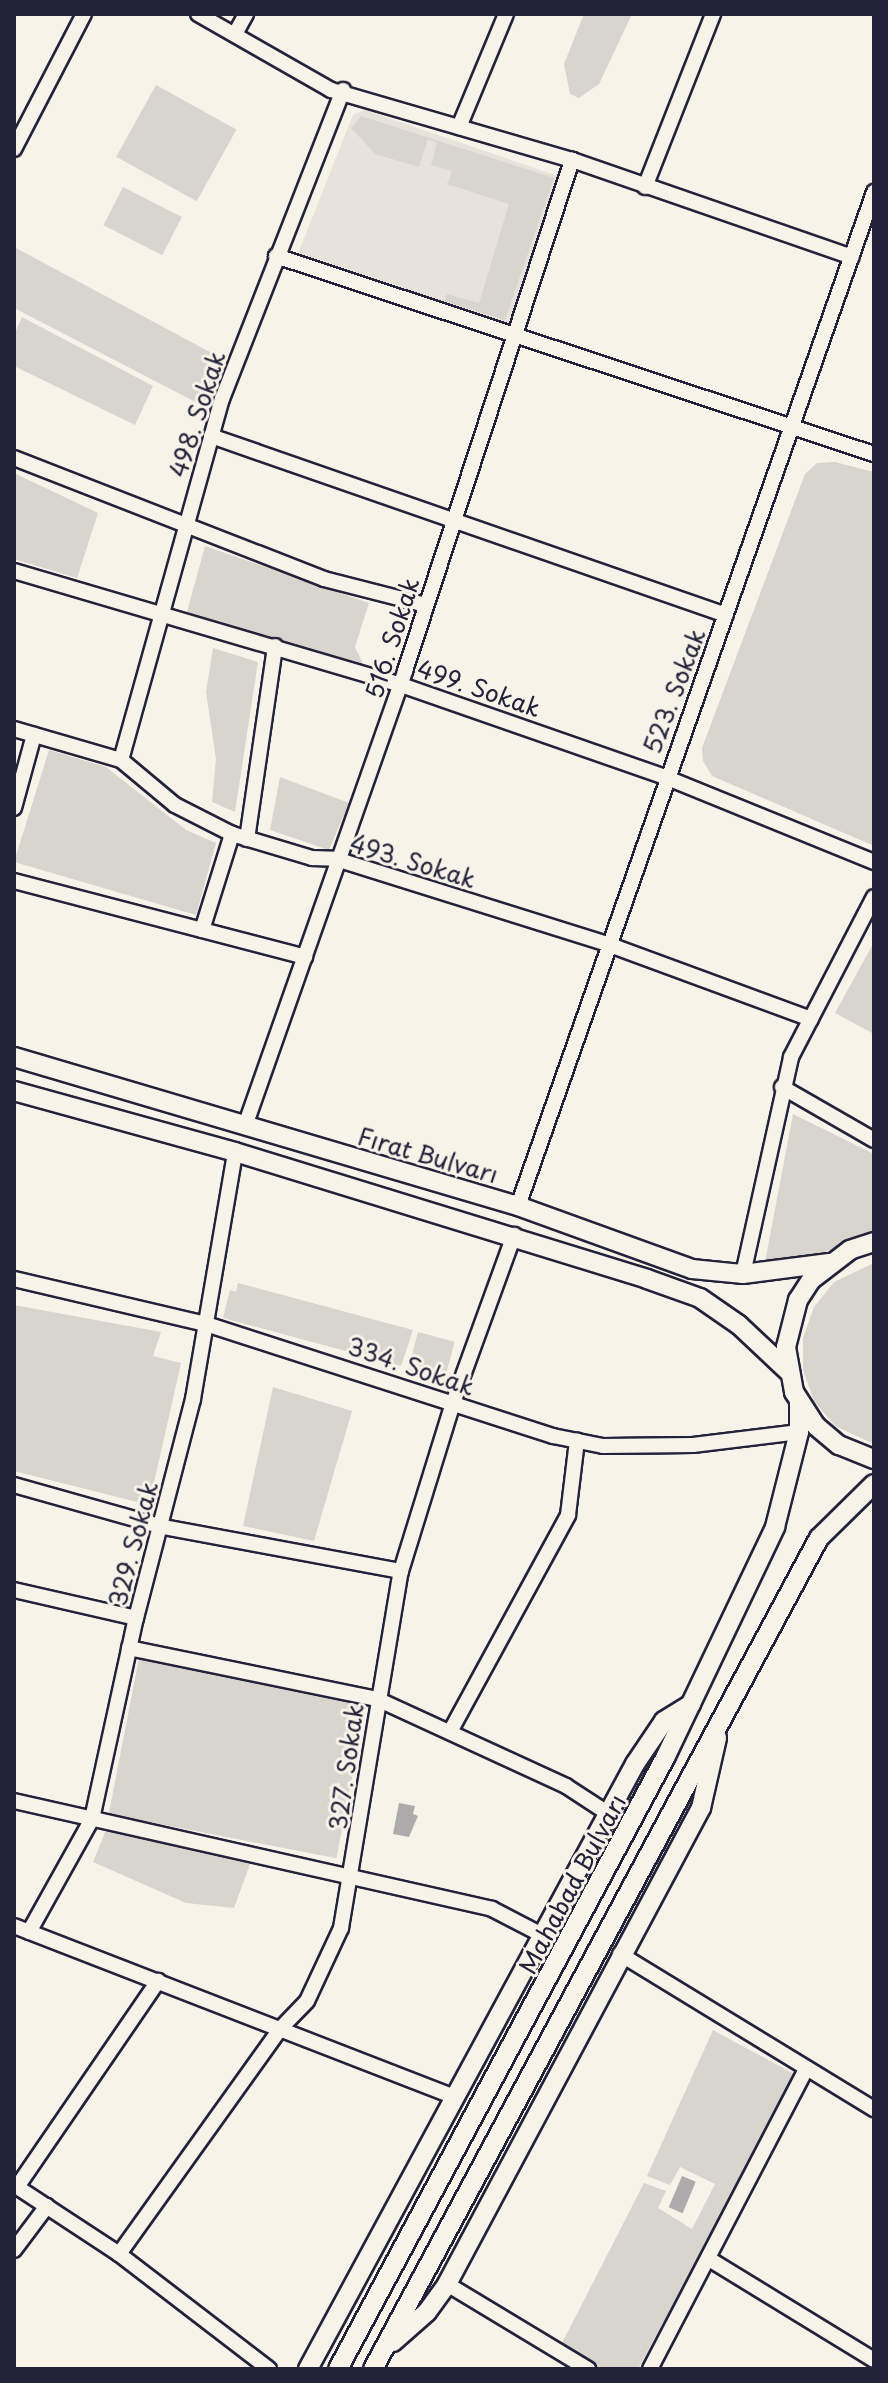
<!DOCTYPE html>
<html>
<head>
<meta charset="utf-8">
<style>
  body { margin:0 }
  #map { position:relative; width:888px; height:2383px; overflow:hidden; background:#f7f3e8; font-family:"Playpen Sans",sans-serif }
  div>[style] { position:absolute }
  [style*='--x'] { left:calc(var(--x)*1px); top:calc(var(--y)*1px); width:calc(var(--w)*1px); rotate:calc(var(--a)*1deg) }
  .built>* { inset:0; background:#e7e3db }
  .green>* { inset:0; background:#d8d5cf; transform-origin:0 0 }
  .water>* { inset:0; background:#aeabad; transform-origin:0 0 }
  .roads { filter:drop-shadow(2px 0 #22223b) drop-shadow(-2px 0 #22223b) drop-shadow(0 2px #22223b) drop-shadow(0 -2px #22223b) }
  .minor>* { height:14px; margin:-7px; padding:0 7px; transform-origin:7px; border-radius:7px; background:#f7f3e8 }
  .major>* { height:18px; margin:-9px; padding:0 9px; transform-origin:9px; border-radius:9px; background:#f7f3e8 }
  span { translate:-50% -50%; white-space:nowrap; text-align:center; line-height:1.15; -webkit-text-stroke:6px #f7f3e8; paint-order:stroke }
  .street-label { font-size:24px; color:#22223b }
  .frame { position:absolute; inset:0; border:16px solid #22223b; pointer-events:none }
</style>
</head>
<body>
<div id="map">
  <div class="built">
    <div style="clip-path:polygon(365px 110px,558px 176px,508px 325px,297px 256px,353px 115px)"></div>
  </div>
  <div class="green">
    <div style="clip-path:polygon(584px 14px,632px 14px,599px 84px,579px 98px,570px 94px,564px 64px)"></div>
    <div style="left:156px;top:85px;width:92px;height:82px;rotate:29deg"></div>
    <div style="clip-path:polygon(361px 116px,554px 178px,505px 320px,444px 301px,447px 294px,479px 303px,509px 204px,447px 184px,452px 171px,431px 165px,437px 143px,428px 139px,419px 167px,375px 154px,351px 128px)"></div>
    <div style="left:123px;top:187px;width:66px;height:43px;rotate:27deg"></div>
    <div style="clip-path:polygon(14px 247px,223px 359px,209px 409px,14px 308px)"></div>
    <div style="clip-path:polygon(22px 317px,153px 386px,135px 425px,14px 366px,14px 335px)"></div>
    <div style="clip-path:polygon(835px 462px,874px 472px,874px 846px,712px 776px,703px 761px,702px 748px,805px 474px,817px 463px)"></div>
    <div style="clip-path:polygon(14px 473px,98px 513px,77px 578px,14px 559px)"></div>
    <div style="clip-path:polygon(205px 546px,369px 603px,355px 647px,364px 666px,187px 612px)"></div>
    <div style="clip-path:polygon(213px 648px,258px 662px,235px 812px,212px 802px,216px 759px,206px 692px)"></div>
    <div style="clip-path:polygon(49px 750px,106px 767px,186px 830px,216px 843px,196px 915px,14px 862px)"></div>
    <div style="clip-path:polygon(280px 777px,349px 803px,329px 850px,270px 830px)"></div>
    <div style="clip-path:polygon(874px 942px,874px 1034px,835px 1013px)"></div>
    <div style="clip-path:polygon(793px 1114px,874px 1154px,874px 1233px,810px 1258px,765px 1262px)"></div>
    <div style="clip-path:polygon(874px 1263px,874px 1444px,835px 1426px,814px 1401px,803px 1370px,803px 1338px,814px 1307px,834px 1282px)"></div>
    <div style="clip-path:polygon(238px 1283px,413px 1330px,401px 1366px,223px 1318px,230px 1290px,236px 1292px)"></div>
    <div style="clip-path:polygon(14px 1305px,161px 1332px,153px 1356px,181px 1363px,149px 1505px,14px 1471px)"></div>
    <div style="left:418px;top:1332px;width:38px;height:40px;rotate:15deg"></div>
    <div style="clip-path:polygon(273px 1387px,352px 1411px,314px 1541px,243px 1526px)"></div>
    <div style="left:139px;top:1658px;width:232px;height:159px;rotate:11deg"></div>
    <div style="clip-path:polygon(106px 1830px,250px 1864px,234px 1908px,186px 1903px,93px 1862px)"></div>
    <div style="clip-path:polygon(713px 2030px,796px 2075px,638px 2369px,601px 2369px,561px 2345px,644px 2183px,666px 2191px,658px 2208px,692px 2229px,715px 2184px,680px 2167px,670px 2185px,647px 2176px)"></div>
  </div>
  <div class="water">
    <div style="clip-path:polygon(399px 1803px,415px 1806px,413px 1814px,418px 1816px,409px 1837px,393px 1834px)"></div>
    <div style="left:682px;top:2176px;width:15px;height:34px;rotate:23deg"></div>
  </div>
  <div class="roads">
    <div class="minor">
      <div style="--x:198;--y:14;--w:153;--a:29.7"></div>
      <div style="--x:331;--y:90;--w:251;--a:16.2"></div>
      <div style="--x:572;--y:160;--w:296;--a:19.1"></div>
      <div style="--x:235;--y:34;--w:23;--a:-61"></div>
      <div style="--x:459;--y:127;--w:122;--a:-67.4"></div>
      <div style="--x:14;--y:149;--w:152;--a:-62.6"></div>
      <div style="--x:645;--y:187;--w:186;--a:-68.5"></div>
      <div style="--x:276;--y:256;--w:630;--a:18.32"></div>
      <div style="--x:211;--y:436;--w:545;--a:19.17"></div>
      <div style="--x:14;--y:458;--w:333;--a:21.3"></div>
      <div style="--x:324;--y:579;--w:105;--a:14.3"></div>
      <div style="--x:14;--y:571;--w:403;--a:16.4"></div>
      <div style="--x:401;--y:685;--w:280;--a:19.2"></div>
      <div style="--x:665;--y:777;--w:226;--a:22.1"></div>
      <div style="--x:14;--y:729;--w:111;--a:16.2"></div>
      <div style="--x:121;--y:760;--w:70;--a:39.8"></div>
      <div style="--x:175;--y:805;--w:64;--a:27"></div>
      <div style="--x:232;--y:834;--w:84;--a:16.7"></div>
      <div style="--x:312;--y:858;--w:24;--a:2"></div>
      <div style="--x:336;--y:859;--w:287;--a:17.4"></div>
      <div style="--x:610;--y:945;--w:214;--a:20.2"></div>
      <div style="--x:121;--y:760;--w:375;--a:-74.4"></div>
      <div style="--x:222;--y:399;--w:332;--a:-68.6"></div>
      <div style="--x:14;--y:808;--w:76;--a:-74.7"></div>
      <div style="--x:247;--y:839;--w:195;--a:-81.7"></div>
      <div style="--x:14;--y:881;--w:301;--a:14.6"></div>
      <div style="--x:202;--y:930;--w:101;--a:-72.6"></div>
      <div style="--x:782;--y:1087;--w:106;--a:29.9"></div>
      <div style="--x:245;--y:1126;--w:482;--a:-70.6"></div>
      <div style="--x:405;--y:671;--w:538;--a:-71.9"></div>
      <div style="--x:518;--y:1206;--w:1075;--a:-70.65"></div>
      <div style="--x:743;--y:1274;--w:222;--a:-77.5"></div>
      <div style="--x:791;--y:1057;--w:180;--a:-62.6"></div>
      <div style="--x:14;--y:1279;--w:197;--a:13.2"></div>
      <div style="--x:206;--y:1324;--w:365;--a:17.9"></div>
      <div style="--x:553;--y:1436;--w:51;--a:11.3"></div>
      <div style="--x:603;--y:1446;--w:90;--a:-0.6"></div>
      <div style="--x:693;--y:1445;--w:107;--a:-7"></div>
      <div style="--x:14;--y:1485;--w:155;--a:15.7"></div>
      <div style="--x:163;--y:1527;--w:242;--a:10.5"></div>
      <div style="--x:14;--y:1590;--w:125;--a:12.9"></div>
      <div style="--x:129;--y:1648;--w:253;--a:11.6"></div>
      <div style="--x:377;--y:1699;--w:208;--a:24.7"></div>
      <div style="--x:566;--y:1786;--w:51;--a:33.1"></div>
      <div style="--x:451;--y:1730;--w:245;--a:-61.4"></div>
      <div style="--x:568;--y:1515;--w:75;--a:-83.1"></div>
      <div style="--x:14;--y:1801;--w:490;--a:12.7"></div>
      <div style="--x:492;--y:1909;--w:59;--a:27.4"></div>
      <div style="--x:14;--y:1926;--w:474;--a:21.2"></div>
      <div style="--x:29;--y:1932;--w:129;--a:-60.9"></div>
      <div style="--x:92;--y:1819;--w:206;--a:-77.7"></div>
      <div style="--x:136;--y:1618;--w:226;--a:-75.4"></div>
      <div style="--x:193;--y:1399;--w:251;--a:-80.3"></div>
      <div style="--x:620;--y:1954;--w:298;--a:31.4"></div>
      <div style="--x:14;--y:2185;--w:126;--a:33.3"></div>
      <div style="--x:119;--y:2254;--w:189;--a:37.5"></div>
      <div style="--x:17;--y:2187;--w:250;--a:-55.6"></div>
      <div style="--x:14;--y:2250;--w:55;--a:-53.1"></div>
      <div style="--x:119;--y:2254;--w:278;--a:-54.4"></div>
      <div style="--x:281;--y:2028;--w:37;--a:-46"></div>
      <div style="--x:307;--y:2001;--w:81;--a:-65"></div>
      <div style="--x:341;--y:1928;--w:362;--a:-80.5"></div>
      <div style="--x:401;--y:1571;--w:176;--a:-72.8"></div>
      <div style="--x:453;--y:1403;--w:179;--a:-70"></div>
      <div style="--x:709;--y:2259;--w:193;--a:31.5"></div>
      <div style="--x:447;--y:2284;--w:165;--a:31.1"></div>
      <div style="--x:650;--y:2369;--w:339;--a:-62.5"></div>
    </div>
    <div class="major">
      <div style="--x:14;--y:1057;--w:526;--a:16.47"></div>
      <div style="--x:518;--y:1206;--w:185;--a:19.9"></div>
      <div style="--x:692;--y:1269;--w:51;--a:5.6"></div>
      <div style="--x:743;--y:1274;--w:87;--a:-7.3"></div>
      <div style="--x:14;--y:1091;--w:229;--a:15.4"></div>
      <div style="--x:235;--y:1152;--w:431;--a:17.1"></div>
      <div style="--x:647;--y:1279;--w:56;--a:19.7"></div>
      <div style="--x:700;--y:1298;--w:47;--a:34.7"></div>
      <div style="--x:739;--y:1325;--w:67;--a:43.2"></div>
      <div style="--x:874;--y:1242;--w:25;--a:162"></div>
      <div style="--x:850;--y:1250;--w:49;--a:142.4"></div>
      <div style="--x:811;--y:1280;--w:24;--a:123"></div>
      <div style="--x:798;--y:1300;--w:49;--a:104.3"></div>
      <div style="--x:786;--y:1347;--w:46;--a:79.9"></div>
      <div style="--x:794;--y:1392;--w:40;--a:57.1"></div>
      <div style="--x:816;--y:1426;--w:30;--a:40"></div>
      <div style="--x:839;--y:1445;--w:38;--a:22"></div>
      <div style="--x:393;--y:2342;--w:45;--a:-41.4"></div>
      <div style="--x:427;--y:2312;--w:34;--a:-54"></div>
      <div style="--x:447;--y:2284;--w:540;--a:-61.92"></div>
      <div style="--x:701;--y:1808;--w:72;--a:-77.1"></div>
      <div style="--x:308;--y:2369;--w:688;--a:-61.61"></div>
      <div style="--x:635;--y:1764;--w:52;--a:-56"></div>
      <div style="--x:664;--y:1721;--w:32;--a:-32"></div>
      <div style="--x:338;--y:2369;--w:695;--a:-61.85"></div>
      <div style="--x:666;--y:1756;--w:254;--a:-64.5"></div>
      <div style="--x:775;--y:1527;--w:98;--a:-75.8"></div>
      <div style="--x:799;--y:1432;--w:30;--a:-90"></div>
      <div style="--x:373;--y:2369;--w:943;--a:-61.78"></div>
      <div style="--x:819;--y:1538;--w:77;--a:-44.5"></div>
    </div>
  </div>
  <div class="street-label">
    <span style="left:197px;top:414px;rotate:-72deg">498. Sokak</span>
    <span style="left:392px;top:638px;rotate:-72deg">516. Sokak</span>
    <span style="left:479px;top:688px;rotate:19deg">499. Sokak</span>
    <span style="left:674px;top:691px;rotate:-69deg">523. Sokak</span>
    <span style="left:413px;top:861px;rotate:17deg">493. Sokak</span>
    <span style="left:428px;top:1155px;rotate:16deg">Fırat Bulvarı</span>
    <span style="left:411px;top:1366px;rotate:19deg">334. Sokak</span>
    <span style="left:133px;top:1544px;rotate:-75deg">329. Sokak</span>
    <span style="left:346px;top:1767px;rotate:-82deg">327. Sokak</span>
    <span style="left:572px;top:1884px;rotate:-62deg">Mahabad Bulvarı</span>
  </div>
  <div class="frame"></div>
</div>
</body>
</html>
